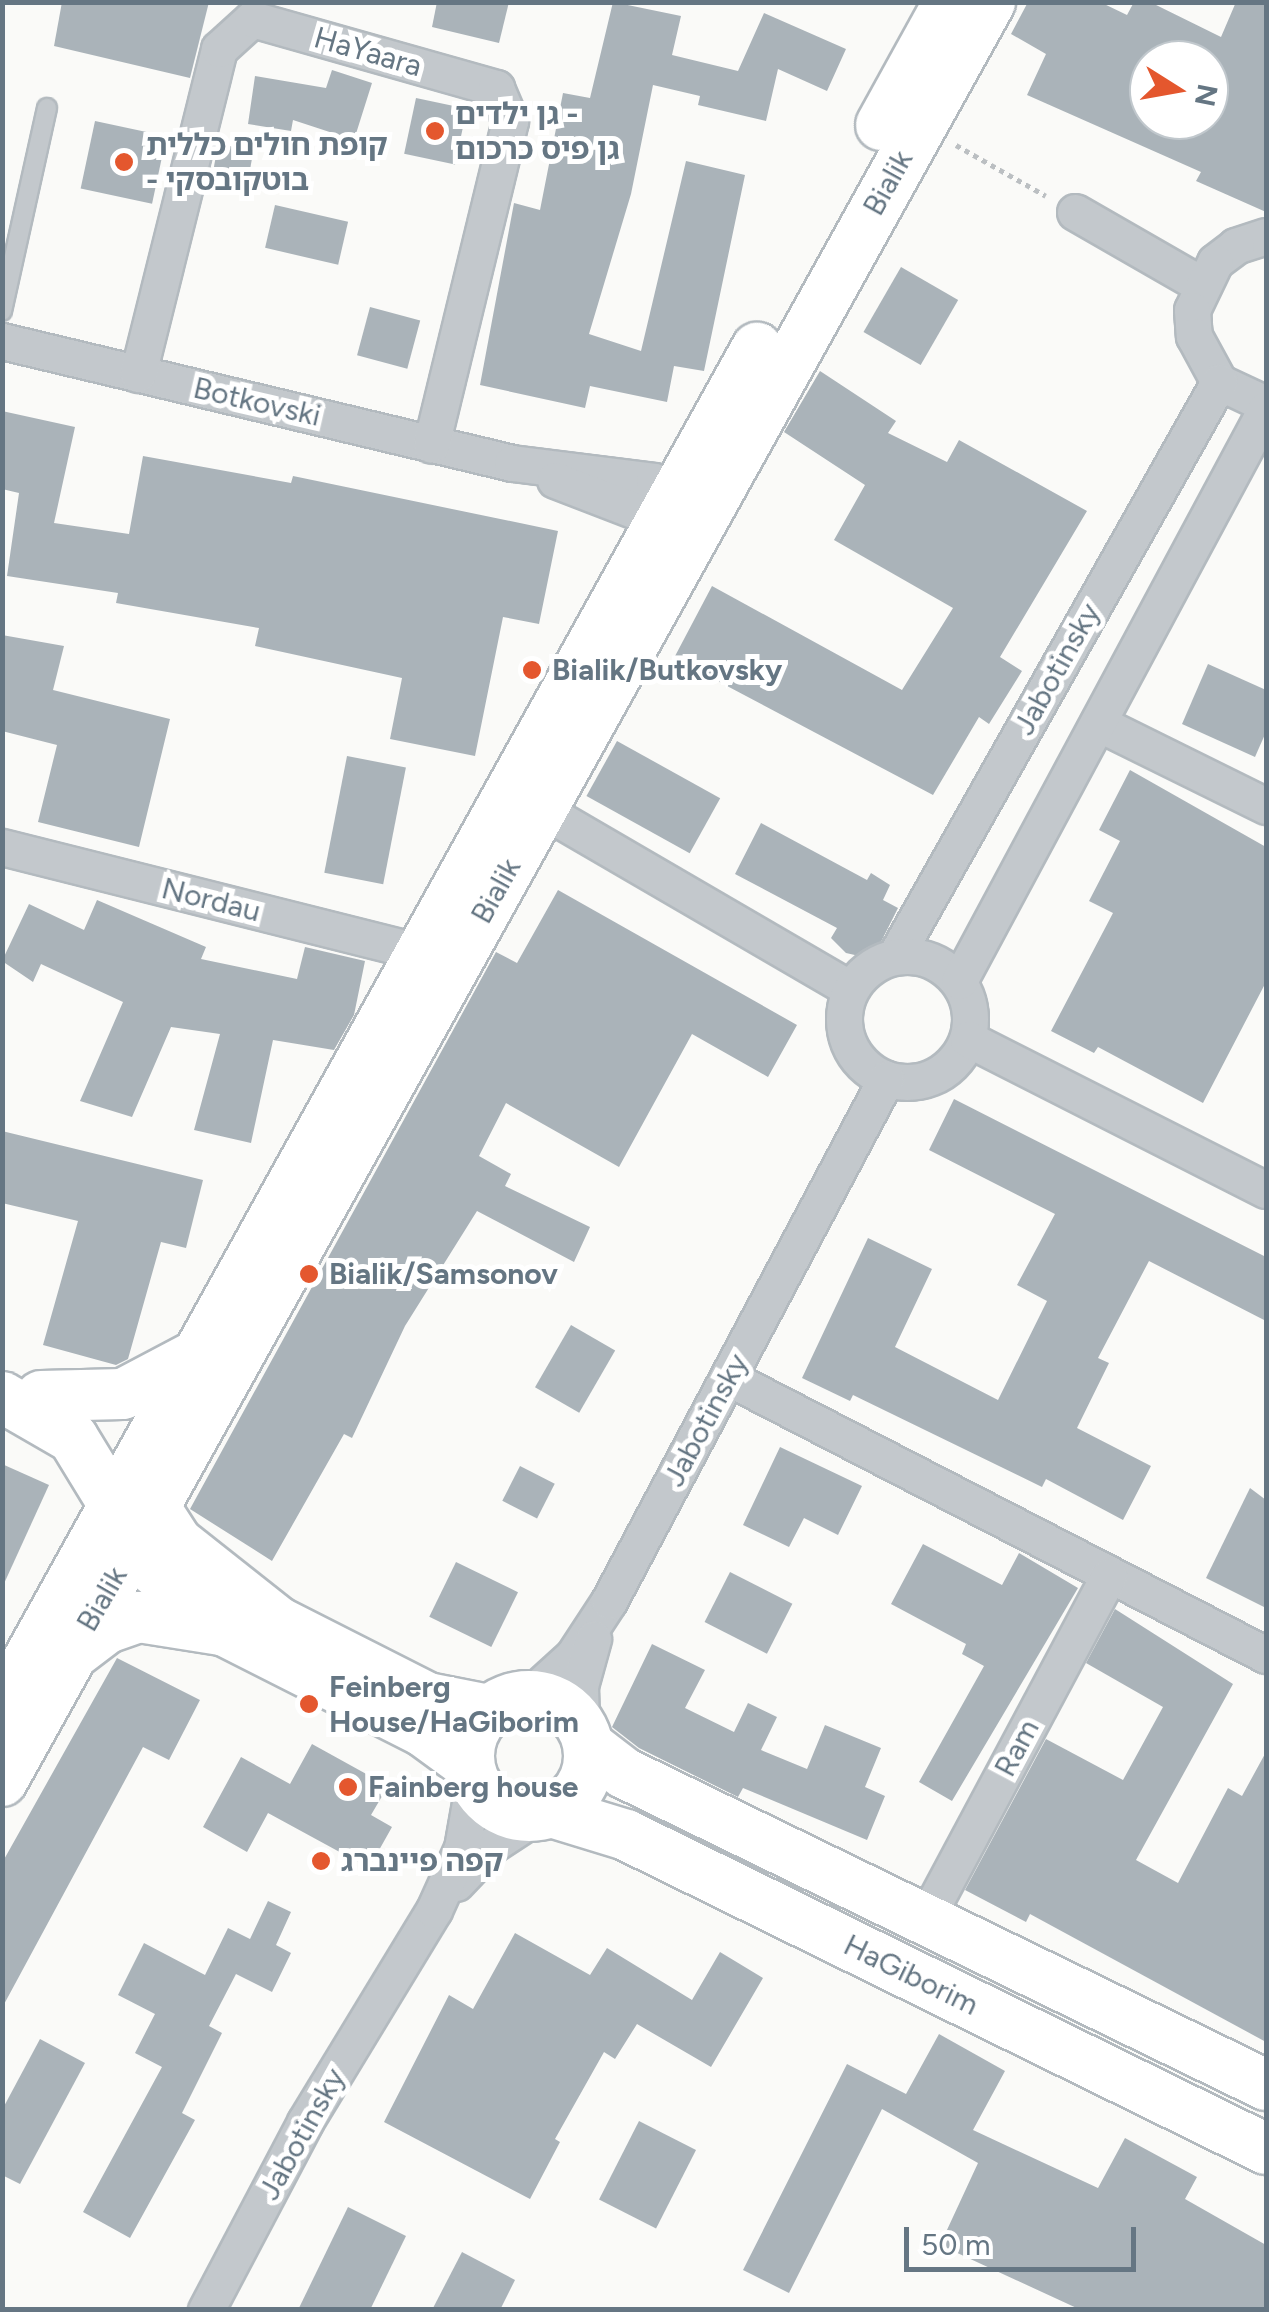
<!DOCTYPE html>
<html>
<head>
<meta charset="utf-8">
<style>
  body { margin:0 }
  #map { position:relative; width:1269px; height:2312px; overflow:hidden; background:#fafaf8; font-family:Figtree,"Noto Sans Hebrew",sans-serif }
  div>[style] { position:absolute }
  [style*='--x'] { left:calc(var(--x)*1px); top:calc(var(--y)*1px); width:calc(var(--w)*1px); rotate:calc(var(--a)*1deg) }
  .building>* { inset:0; background:#aab3b9; transform-origin:0 0 }
  .path>* { height:5px; margin-top:-2.5px; transform-origin:0; background:repeating-linear-gradient(90deg,#bbbfc2 0 5px,transparent 0 10px) }
  .roads { filter:drop-shadow(2px 0 #b3babf) drop-shadow(-2px 0 #b3babf) drop-shadow(0 2px #b3babf) drop-shadow(0 -2px #b3babf) }
  .lane>* { height:18px; margin:-9px; padding:0 9px; transform-origin:9px; border-radius:9px; background:#c3c8cc }
  .street>* { height:35px; margin:-17.5px; padding:0 17.5px; transform-origin:17.5px; border-radius:17.5px; background:#c3c8cc }
  .street>.ring { margin:-17.5px; padding:0; box-sizing:content-box; background:none; border:35px solid #c3c8cc; border-radius:50% }
  .secondary>* { height:50px; margin:-25px; padding:0 25px; transform-origin:25px; border-radius:25px; background:#fff }
  .secondary>.ring { margin:-25px; padding:0; box-sizing:content-box; background:none; border:50px solid #fff; border-radius:50% }
  .dots>* { width:28px; height:28px; translate:-50% -50%; box-sizing:border-box; border:5px solid #fff; border-radius:50% }
  span { translate:-50% -50%; white-space:nowrap; text-align:center; line-height:1.15; -webkit-text-stroke:10px #fff; paint-order:stroke }
  .street-label { font-size:30px; color:#657683 }
  .poi-label { font-size:30px; color:#657683; font-weight:700 }
  .left { translate:0 -50%; text-align:left }
  .frame { position:absolute; inset:0; border:5px solid #657683; pointer-events:none }
  .north { position:absolute; left:1129px; top:40px; width:100px; height:100px; box-sizing:border-box; background:#fff; border:2px solid #c1c8cd; border-radius:50%; rotate:101deg; font-size:28px; font-weight:700; line-height:40px; text-align:center; color:#657683 }
  .north::after { content:''; display:block; margin:auto; width:35px; height:45px; background:#e4572e; clip-path:polygon(50% 0,100% 100%,50% 72%,0 100%) }
  .scale { position:absolute; left:904px; top:2227px; width:232px; height:45px; box-sizing:border-box; border:5px solid #657683; border-top:0; padding-left:12px; font-size:30px; line-height:35px; white-space:nowrap; color:#657683; -webkit-text-stroke:8px #fff; paint-order:stroke }
</style>
</head>
<body>
<div id="map">
  <div class="building">
    <div style="clip-path:polygon(62px 2px,209px 2px,190px 78px,54px 46px)"></div>
    <div style="clip-path:polygon(437px 2px,509px 2px,499px 43px,432px 27px)"></div>
    <div style="clip-path:polygon(613px 2px,681px 16px,672px 55px,738px 71px,764px 13px,846px 49px,827px 91px,778px 69px,766px 121px,698px 105px,700px 96px,653px 85px,631px 194px,589px 334px,641px 351px,686px 161px,745px 175px,704px 371px,674px 366px,667px 402px,590px 386px,585px 408px,480px 385px,514px 203px,540px 210px,563px 93px,590px 98px)"></div>
    <div style="clip-path:polygon(evenodd,1028px 2px,1100px 2px,1127px 15px,1134px 2px,1150px 2px,1221px 37px,1236px 2px,1266px 2px,1266px 212px,1196px 181px,1201px 172px,1027px 95px,1046px 54px,1011px 34px,1028px 2px,1149px 60px,1209px 60px,1209px 120px,1149px 120px,1149px 60px)"></div>
    <div style="clip-path:polygon(332px 70px,372px 83px,354px 140px,293px 120px,291px 131px,248px 124px,255px 76px,326px 88px)"></div>
    <div style="left:416px;top:98px;width:52px;height:57px;rotate:12deg"></div>
    <div style="left:95px;top:121px;width:73px;height:69px;rotate:12deg"></div>
    <div style="left:218px;top:144px;width:36px;height:27px;rotate:10deg"></div>
    <div style="left:275px;top:205px;width:75px;height:44px;rotate:13deg"></div>
    <div style="left:901px;top:267px;width:66px;height:75px;rotate:30deg"></div>
    <div style="left:370px;top:307px;width:52px;height:50px;rotate:15deg"></div>
    <div style="clip-path:polygon(820px 371px,896px 421px,888px 433px,947px 462px,959px 440px,1087px 511px,1000px 657px,1022px 671px,989px 724px,979px 717px,933px 795px,674px 658px,712px 586px,902px 690px,953px 608px,834px 540px,865px 485px,784px 432px)"></div>
    <div style="clip-path:polygon(2px 411px,75px 427px,54px 523px,129px 534px,143px 456px,291px 483px,293px 476px,558px 531px,539px 624px,503px 617px,475px 756px,390px 739px,402px 678px,255px 646px,259px 628px,116px 603px,118px 593px,7px 576px,19px 493px,2px 489px)"></div>
    <div style="clip-path:polygon(2px 635px,64px 646px,53px 690px,170px 719px,139px 847px,38px 822px,57px 745px,2px 731px)"></div>
    <div style="clip-path:polygon(1208px 664px,1266px 690px,1266px 732px,1255px 757px,1182px 724px)"></div>
    <div style="left:617px;top:741px;width:118px;height:63px;rotate:29deg"></div>
    <div style="left:347px;top:756px;width:60px;height:119px;rotate:11deg"></div>
    <div style="clip-path:polygon(1130px 770px,1266px 847px,1266px 982px,1203px 1103px,1098px 1047px,1094px 1053px,1051px 1031px,1113px 913px,1089px 901px,1120px 841px,1099px 830px)"></div>
    <div style="clip-path:polygon(761px 823px,867px 880px,871px 873px,890px 885px,883px 900px,898px 908px,875px 954px,868px 958px,846px 953px,831px 938px,837px 928px,735px 874px)"></div>
    <div style="clip-path:polygon(558px 890px,797px 1025px,768px 1077px,692px 1034px,619px 1167px,506px 1103px,479px 1156px,511px 1174px,505px 1186px,590px 1227px,574px 1262px,477px 1211px,405px 1326px,352px 1438px,344px 1434px,272px 1561px,190px 1509px,496px 952px,517px 963px)"></div>
    <div style="clip-path:polygon(97px 900px,206px 947px,201px 959px,297px 979px,305px 947px,365px 961px,354px 1015px,334px 1050px,273px 1040px,251px 1143px,194px 1130px,220px 1034px,171px 1027px,132px 1117px,80px 1101px,123px 1002px,41px 964px,33px 982px,2px 961px,29px 904px,84px 930px)"></div>
    <div style="clip-path:polygon(954px 1099px,1266px 1257px,1266px 1321px,1149px 1261px,1098px 1358px,1109px 1363px,1077px 1428px,1151px 1466px,1123px 1520px,1046px 1479px,1042px 1487px,853px 1395px,850px 1401px,802px 1378px,868px 1238px,932px 1269px,895px 1347px,998px 1400px,1047px 1301px,1017px 1285px,1055px 1214px,929px 1150px)"></div>
    <div style="clip-path:polygon(2px 1131px,203px 1180px,186px 1248px,161px 1242px,128px 1359px,116px 1365px,43px 1345px,78px 1221px,2px 1203px)"></div>
    <div style="left:571px;top:1325px;width:51px;height:72px;rotate:30deg"></div>
    <div style="clip-path:polygon(780px 1447px,862px 1486px,838px 1535px,804px 1518px,789px 1547px,743px 1525px)"></div>
    <div style="clip-path:polygon(2px 1464px,49px 1485px,2px 1588px)"></div>
    <div style="left:520px;top:1466px;width:39px;height:39px;rotate:27deg"></div>
    <div style="clip-path:polygon(1250px 1488px,1266px 1500px,1266px 1608px,1206px 1578px)"></div>
    <div style="clip-path:polygon(923px 1544px,1002px 1585px,1019px 1553px,1078px 1588px,952px 1801px,919px 1782px,984px 1666px,962px 1654px,966px 1644px,891px 1604px)"></div>
    <div style="left:456px;top:1562px;width:69px;height:61px;rotate:26deg"></div>
    <div style="left:730px;top:1572px;width:70px;height:56px;rotate:27deg"></div>
    <div style="clip-path:polygon(1115px 1609px,1233px 1684px,1136px 1860px,1178px 1883px,1228px 1788px,1242px 1796px,1266px 1752px,1266px 2042px,1030px 1914px,1026px 1922px,965px 1890px,1046px 1739px,1123px 1780px,1163px 1707px,1086px 1663px)"></div>
    <div style="clip-path:polygon(652px 1644px,705px 1670px,685px 1708px,734px 1732px,748px 1703px,777px 1717px,761px 1750px,807px 1769px,825px 1725px,881px 1748px,865px 1787px,885px 1796px,867px 1840px,743px 1788px,738px 1797px,639px 1748px,612px 1727px)"></div>
    <div style="clip-path:polygon(117px 1658px,200px 1700px,169px 1760px,143px 1747px,2px 2008px,2px 1863px)"></div>
    <div style="clip-path:polygon(312px 1744px,388px 1786px,371px 1815px,392px 1827px,369px 1868px,268px 1813px,247px 1852px,203px 1827px,241px 1757px,290px 1784px)"></div>
    <div style="clip-path:polygon(268px 1901px,291px 1912px,276px 1945px,291px 1953px,272px 1992px,236px 1974px,209px 2026px,222px 2033px,182px 2113px,195px 2120px,130px 2238px,83px 2212px,162px 2067px,135px 2053px,155px 2014px,118px 1995px,144px 1943px,205px 1975px,228px 1928px,250px 1939px)"></div>
    <div style="clip-path:polygon(515px 1933px,590px 1975px,607px 1948px,692px 2000px,720px 1952px,763px 1978px,711px 2067px,637px 2024px,615px 2059px,604px 2052px,555px 2139px,560px 2142px,530px 2199px,384px 2122px,449px 1995px,473px 2009px)"></div>
    <div style="clip-path:polygon(939px 2034px,1005px 2071px,973px 2130px,1098px 2188px,1125px 2138px,1197px 2177px,1185px 2199px,1266px 2245px,1266px 2310px,1081px 2310px,940px 2245px,978px 2163px,882px 2109px,789px 2293px,743px 2270px,847px 2064px,906px 2094px)"></div>
    <div style="clip-path:polygon(40px 2039px,85px 2063px,20px 2184px,2px 2175px,2px 2110px)"></div>
    <div style="left:639px;top:2121px;width:64px;height:88px;rotate:27deg"></div>
    <div style="clip-path:polygon(348px 2207px,406px 2236px,370px 2310px,298px 2310px)"></div>
    <div style="clip-path:polygon(462px 2252px,515px 2280px,500px 2310px,432px 2310px)"></div>
  </div>
  <div class="path">
    <div style="--x:956;--y:145;--w:103;--a:29.5"></div>
  </div>
  <div class="roads">
    <div class="lane">
      <div style="--x:2;--y:311;--w:208;--a:-77.5"></div>
    </div>
    <div class="street">
      <div style="--x:1075;--y:212;--w:144;--a:29.9"></div>
      <div style="--x:1266;--y:236;--w:32;--a:162"></div>
      <div style="--x:1236;--y:246;--w:26;--a:143"></div>
      <div style="--x:1215;--y:262;--w:53;--a:115.6"></div>
      <div style="--x:1192;--y:310;--w:26;--a:86"></div>
      <div style="--x:1194;--y:336;--w:52;--a:61.5"></div>
      <div style="--x:1219;--y:382;--w:52;--a:25.1"></div>
      <div style="--x:2;--y:341;--w:524;--a:13.45"></div>
      <div style="--x:512;--y:463;--w:143;--a:7.2"></div>
      <div style="--x:654;--y:481;--w:26;--a:23"></div>
      <div style="--x:678;--y:491;--w:20;--a:57"></div>
      <div style="--x:138;--y:374;--w:335;--a:-76"></div>
      <div style="--x:219;--y:49;--w:45;--a:-42.3"></div>
      <div style="--x:252;--y:19;--w:254;--a:15.8"></div>
      <div style="--x:496;--y:88;--w:36;--a:67"></div>
      <div style="--x:510;--y:121;--w:333;--a:103.7"></div>
      <div style="--x:555;--y:480;--w:114;--a:21.1"></div>
      <div style="--x:661;--y:521;--w:19;--a:6"></div>
      <div style="--x:1098;--y:723;--w:187;--a:26.3"></div>
      <div style="--x:541;--y:809;--w:358;--a:30.2"></div>
      <div style="--x:2;--y:847;--w:431;--a:14.1"></div>
      <div style="--x:896;--y:955;--w:658;--a:-60.59"></div>
      <div class="ring" style="left:844px;top:956px;width:91px;height:91px"></div>
      <div style="--x:959;--y:981;--w:649;--a:-61.78"></div>
      <div style="--x:968;--y:1039;--w:334;--a:26.9"></div>
      <div style="--x:729;--y:1378;--w:604;--a:27.29"></div>
      <div style="--x:530;--y:1695;--w:58;--a:-42.2"></div>
      <div style="--x:573;--y:1656;--w:66;--a:-56.8"></div>
      <div style="--x:609;--y:1601;--w:591;--a:-62.05"></div>
      <div style="--x:581;--y:1726;--w:40;--a:-91.4"></div>
      <div style="--x:580;--y:1686;--w:49;--a:-74.5"></div>
      <div style="--x:456;--y:1883;--w:52;--a:-46.5"></div>
      <div style="--x:492;--y:1845;--w:53;--a:-33.4"></div>
      <div style="--x:925;--y:1920;--w:390;--a:-61.9"></div>
      <div style="--x:206;--y:2310;--w:212;--a:-62.2"></div>
      <div style="--x:305;--y:2122;--w:248;--a:-58.7"></div>
      <div style="--x:434;--y:1910;--w:68;--a:-65.7"></div>
      <div style="--x:462;--y:1848;--w:69;--a:-80"></div>
    </div>
    <div class="secondary">
      <div style="--x:881;--y:125;--w:141;--a:-61.1"></div>
      <div style="--x:41;--y:1396;--w:82;--a:-1.4"></div>
      <div style="--x:123;--y:1394;--w:84;--a:-27.8"></div>
      <div style="--x:2;--y:1397;--w:82;--a:30"></div>
      <div style="--x:73;--y:1438;--w:153;--a:58.6"></div>
      <div style="--x:153;--y:1569;--w:95;--a:40.7"></div>
      <div style="--x:225;--y:1631;--w:222;--a:26.8"></div>
      <div style="--x:423;--y:1731;--w:56;--a:36.3"></div>
      <div style="--x:139;--y:1483;--w:70;--a:57.2"></div>
      <div style="--x:177;--y:1542;--w:129;--a:38.4"></div>
      <div style="--x:278;--y:1622;--w:168;--a:26.9"></div>
      <div style="--x:428;--y:1698;--w:62;--a:11.1"></div>
      <div style="--x:73;--y:1654;--w:43;--a:-37.4"></div>
      <div style="--x:107;--y:1628;--w:34;--a:-19"></div>
      <div style="--x:139;--y:1617;--w:83;--a:9"></div>
      <div class="ring" style="left:469px;top:1696px;width:70px;height:70px"></div>
      <div style="--x:2;--y:1707;--w:1555;--a:-60.95"></div>
      <div style="--x:589;--y:1746;--w:44;--a:37.6"></div>
      <div style="--x:624;--y:1773;--w:714;--a:25.92"></div>
      <div style="--x:2;--y:1781;--w:2035;--a:-60.95"></div>
      <div style="--x:551;--y:1812;--w:78;--a:17"></div>
      <div style="--x:626;--y:1835;--w:713;--a:26.13"></div>
    </div>
  </div>
  <div class="dots">
    <div style="left:435px;top:131px;background:#e4572e"></div>
    <div style="left:124px;top:162px;background:#e4572e"></div>
    <div style="left:532px;top:670px;background:#e4572e"></div>
    <div style="left:309px;top:1274px;background:#e4572e"></div>
    <div style="left:309px;top:1704px;background:#e4572e"></div>
    <div style="left:348px;top:1787px;background:#e4572e"></div>
    <div style="left:321px;top:1861px;background:#e4572e"></div>
  </div>
  <div class="street-label">
    <span style="left:368px;top:52px;rotate:16deg">HaYaara</span>
    <span style="left:888px;top:183px;rotate:-61deg">Bialik</span>
    <span style="left:257px;top:402px;rotate:13deg">Botkovski</span>
    <span style="left:1057px;top:669px;rotate:-61deg">Jabotinsky</span>
    <span style="left:496px;top:891px;rotate:-61deg">Bialik</span>
    <span style="left:211px;top:900px;rotate:14deg">Nordau</span>
    <span style="left:706px;top:1420px;rotate:-62deg">Jabotinsky</span>
    <span style="left:102px;top:1599px;rotate:-60deg">Bialik</span>
    <span style="left:1017px;top:1748px;rotate:-62deg">Ram</span>
    <span style="left:911px;top:1975px;rotate:26deg">HaGiborim</span>
    <span style="left:302px;top:2134px;rotate:-61deg">Jabotinsky</span>
  </div>
  <div class="poi-label">
    <span class="left" style="left:455px;top:131px">גן ילדים -<br>גן פיס כרכום</span>
    <span class="left" style="left:146px;top:162px">קופת חולים כללית<br>- בוטקובסקי</span>
    <span class="left" style="left:552px;top:670px">Bialik/Butkovsky</span>
    <span class="left" style="left:329px;top:1274px">Bialik/Samsonov</span>
    <span class="left" style="left:329px;top:1704px">Feinberg<br>House/HaGiborim</span>
    <span class="left" style="left:368px;top:1787px">Fainberg house</span>
    <span class="left" style="left:341px;top:1861px">קפה פיינברג</span>
  </div>
  <div class="frame"></div>
  <div class="north">N</div>
  <div class="scale">50 m</div>
</div>
</body>
</html>
